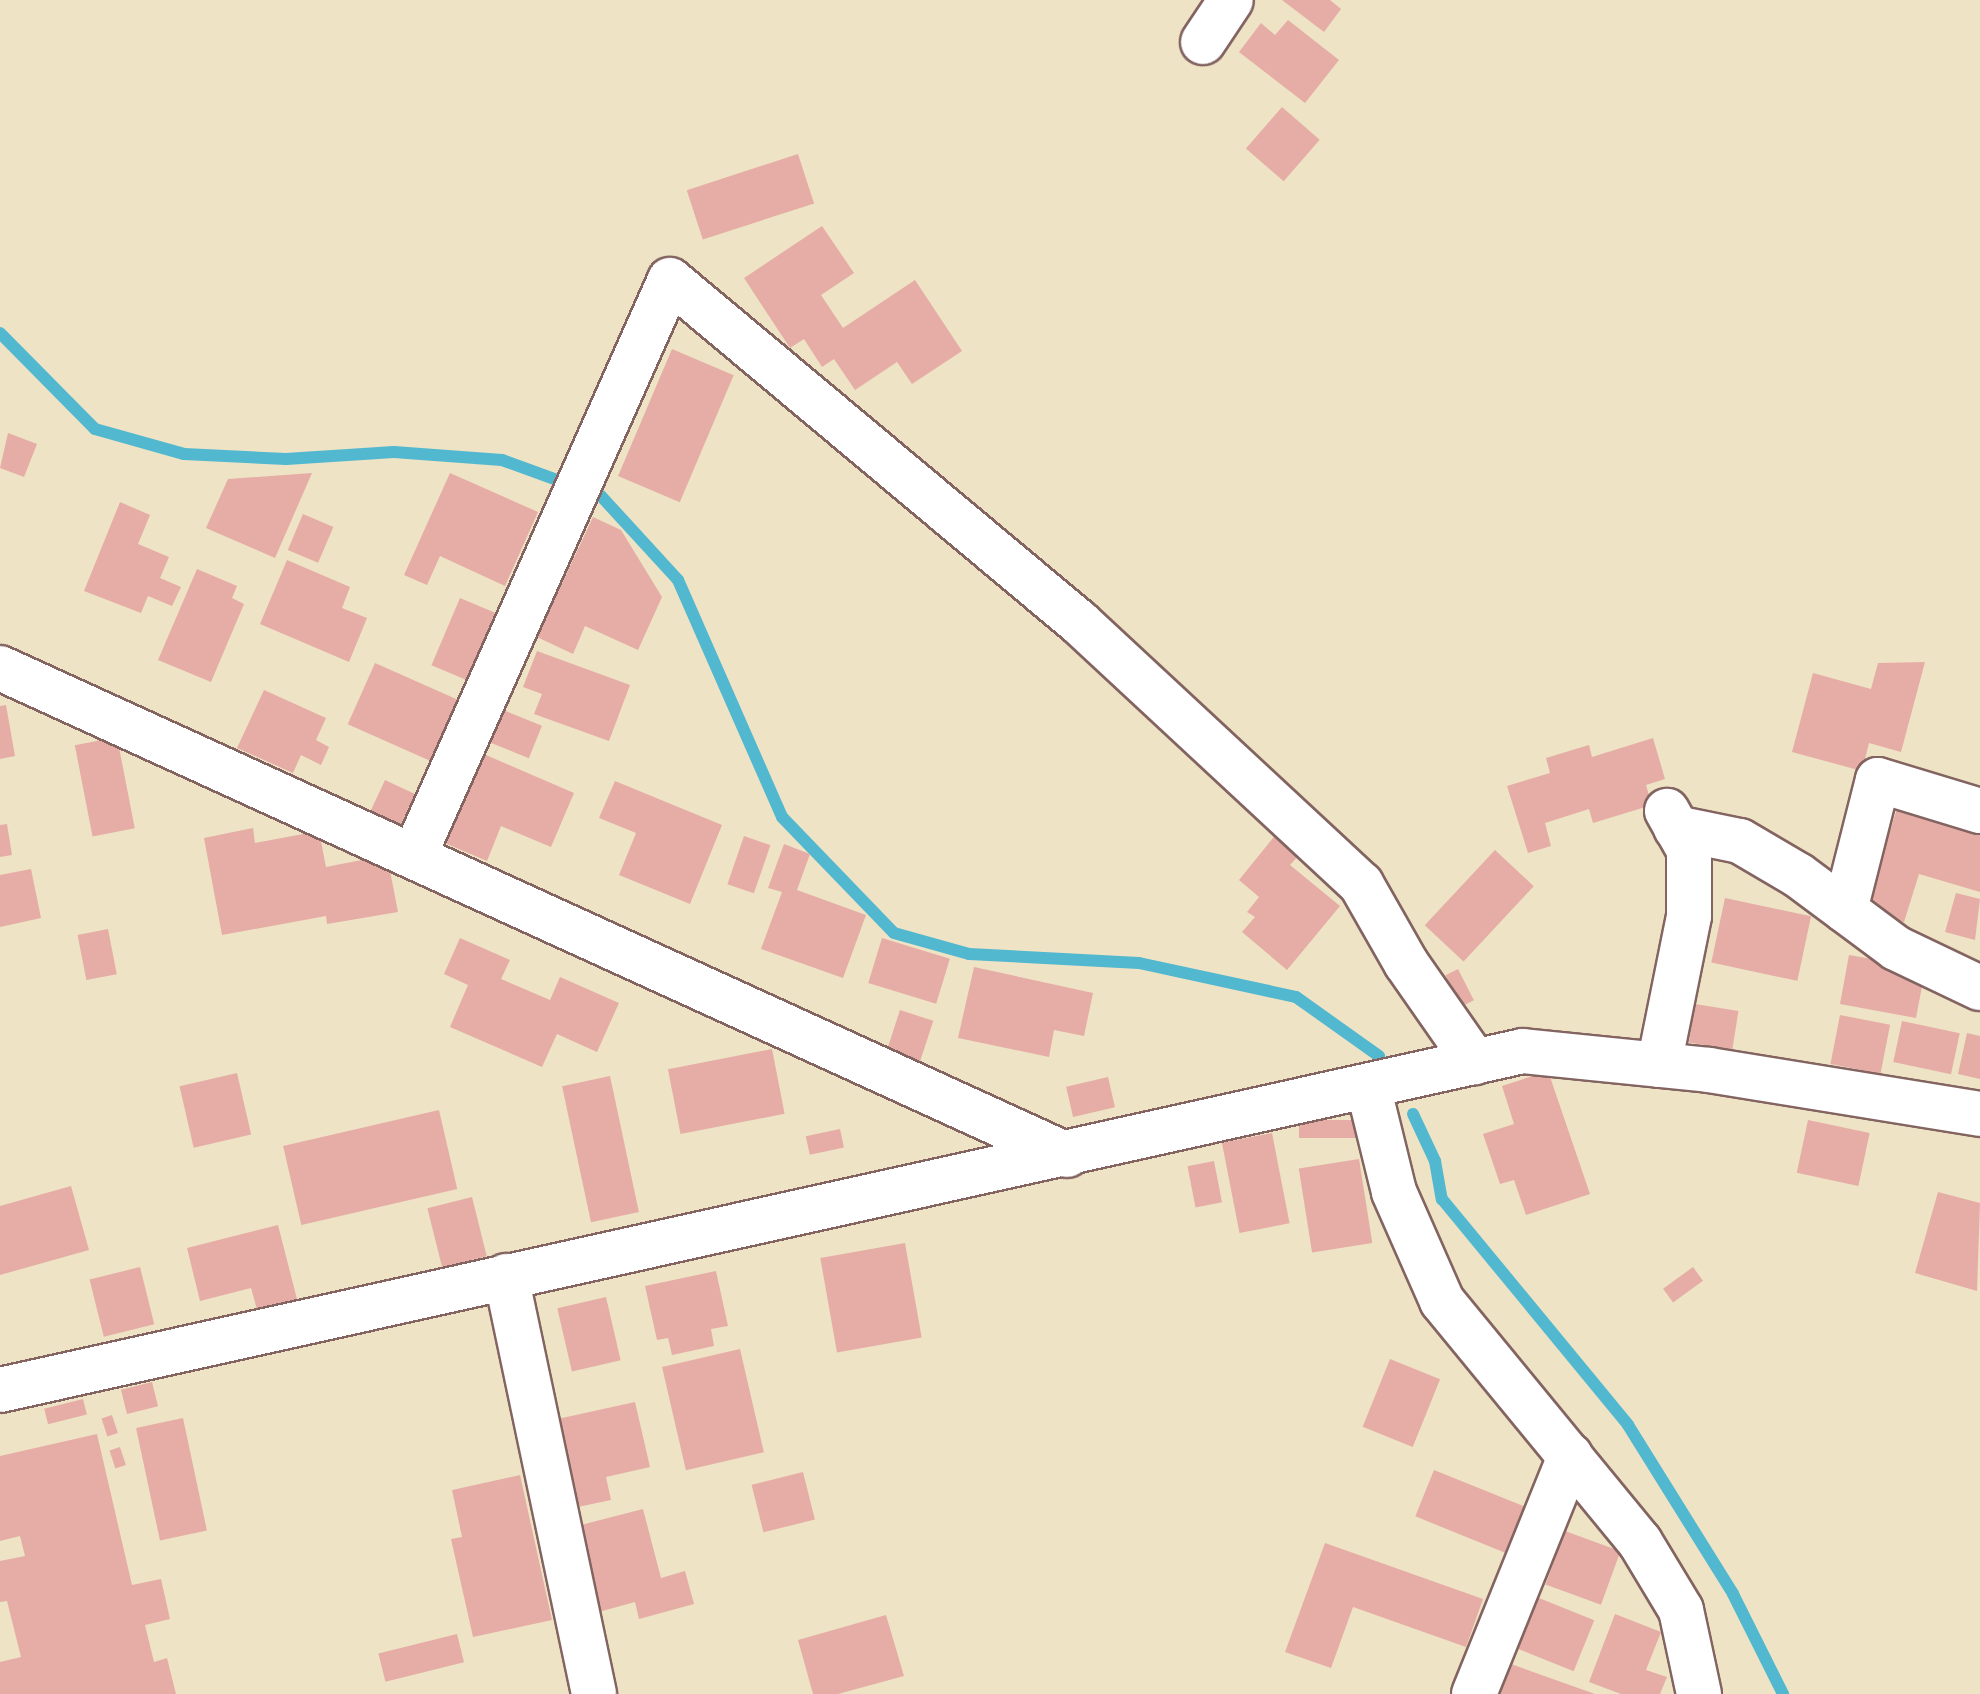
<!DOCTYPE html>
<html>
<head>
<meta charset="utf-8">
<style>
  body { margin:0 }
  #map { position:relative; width:1980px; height:1694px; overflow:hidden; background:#eee3c5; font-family:Pangolin,sans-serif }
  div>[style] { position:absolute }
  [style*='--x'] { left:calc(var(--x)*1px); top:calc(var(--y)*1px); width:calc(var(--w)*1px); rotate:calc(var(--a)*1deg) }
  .stream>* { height:12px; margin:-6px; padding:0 6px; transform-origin:6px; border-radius:6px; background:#52b8d0 }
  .building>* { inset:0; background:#e5ada6; transform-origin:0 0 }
  .roads { filter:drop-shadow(2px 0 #836461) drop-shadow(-2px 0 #836461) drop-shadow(0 2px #836461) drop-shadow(0 -2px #836461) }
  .minor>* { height:44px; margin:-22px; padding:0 22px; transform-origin:22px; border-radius:22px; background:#fff }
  span { translate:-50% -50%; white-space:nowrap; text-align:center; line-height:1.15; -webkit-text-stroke:6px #f7f3e8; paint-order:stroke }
</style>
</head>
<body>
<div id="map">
  <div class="stream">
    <div style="--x:0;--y:333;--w:135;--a:45.3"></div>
    <div style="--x:95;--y:429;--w:92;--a:15.7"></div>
    <div style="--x:184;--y:454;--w:102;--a:2.8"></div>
    <div style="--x:286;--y:459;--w:108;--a:-3.7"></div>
    <div style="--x:394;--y:452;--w:108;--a:4.2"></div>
    <div style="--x:502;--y:460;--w:105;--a:20"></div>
    <div style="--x:601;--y:496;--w:114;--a:47.5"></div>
    <div style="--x:678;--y:580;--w:259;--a:66.3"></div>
    <div style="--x:782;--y:817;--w:161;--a:46"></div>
    <div style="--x:894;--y:933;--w:78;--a:15.6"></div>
    <div style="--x:969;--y:954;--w:170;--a:3"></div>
    <div style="--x:1139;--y:963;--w:161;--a:12.2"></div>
    <div style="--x:1296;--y:997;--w:102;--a:35.4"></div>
    <div style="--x:1413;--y:1114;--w:52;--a:64.9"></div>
    <div style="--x:1435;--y:1161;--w:39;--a:80"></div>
    <div style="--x:1442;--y:1199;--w:293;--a:50.5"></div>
    <div style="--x:1628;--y:1425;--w:199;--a:58.1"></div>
    <div style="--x:1733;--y:1594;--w:112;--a:63.4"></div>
  </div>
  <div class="building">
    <div style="clip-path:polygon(1282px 0,1330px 0,1341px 9px,1324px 32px)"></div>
    <div style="clip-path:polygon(1288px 20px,1339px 60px,1305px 103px,1239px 52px,1261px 23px,1275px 35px)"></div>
    <div style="left:1282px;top:107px;width:50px;height:55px;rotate:41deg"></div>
    <div style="left:798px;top:154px;width:52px;height:117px;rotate:72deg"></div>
    <div style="clip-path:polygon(822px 226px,854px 273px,821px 295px,843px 328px,915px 280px,962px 351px,912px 384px,897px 362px,855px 390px,834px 359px,822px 367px,804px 339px,790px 348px,744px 278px)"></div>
    <div style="left:672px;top:349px;width:67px;height:138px;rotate:23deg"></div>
    <div style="clip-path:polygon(8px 433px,37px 444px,24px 477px,0 468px)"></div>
    <div style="clip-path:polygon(312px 473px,275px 558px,206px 528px,228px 479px)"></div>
    <div style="clip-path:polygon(450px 473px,538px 512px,505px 586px,440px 556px,427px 585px,404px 575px)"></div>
    <div style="clip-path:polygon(120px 502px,150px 515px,138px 544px,169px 557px,160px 578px,181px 587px,172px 606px,148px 596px,141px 613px,84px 591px)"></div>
    <div style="left:303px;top:514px;width:33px;height:39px;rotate:23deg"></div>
    <div style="clip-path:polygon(593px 517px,621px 530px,662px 597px,638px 650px,585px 626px,573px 654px,537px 637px)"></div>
    <div style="clip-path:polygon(287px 560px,350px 587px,342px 608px,367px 618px,349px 662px,260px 624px)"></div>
    <div style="clip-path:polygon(197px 569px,237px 586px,232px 598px,244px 604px,211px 682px,158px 660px)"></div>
    <div style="left:460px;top:598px;width:38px;height:73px;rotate:23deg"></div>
    <div style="clip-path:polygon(537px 651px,630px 685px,609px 741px,534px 714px,542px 694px,523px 687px)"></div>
    <div style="clip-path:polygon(1925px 662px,1901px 752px,1869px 743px,1862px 771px,1792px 752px,1813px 673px,1871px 689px,1878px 663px)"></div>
    <div style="left:375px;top:663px;width:90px;height:67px;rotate:24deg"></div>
    <div style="clip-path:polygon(264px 690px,326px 718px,316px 740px,329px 747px,321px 765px,301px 755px,293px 773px,237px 748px)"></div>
    <div style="clip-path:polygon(6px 705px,15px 756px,0 759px,0 706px)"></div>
    <div style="left:503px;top:710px;width:42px;height:35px;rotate:22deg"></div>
    <div style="left:117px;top:737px;width:93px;height:43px;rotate:79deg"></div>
    <div style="clip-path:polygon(1653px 738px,1665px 779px,1646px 785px,1652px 805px,1593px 823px,1589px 809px,1545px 823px,1551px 846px,1528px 853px,1507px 786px,1550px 773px,1546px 758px,1589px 745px,1592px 757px)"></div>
    <div style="clip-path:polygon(479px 752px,574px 793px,551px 847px,501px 826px,487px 861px,440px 841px)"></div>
    <div style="left:385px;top:780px;width:33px;height:38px;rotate:25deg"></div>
    <div style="clip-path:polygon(615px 781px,722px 825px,690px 904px,619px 875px,636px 833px,599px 818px)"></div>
    <div style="clip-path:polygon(1899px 802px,1980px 827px,1980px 892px,1919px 874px,1904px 922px,1866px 909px)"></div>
    <div style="clip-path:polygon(7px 824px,12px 855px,0 857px,0 825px)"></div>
    <div style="clip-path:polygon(253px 828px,255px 843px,319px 831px,326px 867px,387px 855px,398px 912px,327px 924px,326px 916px,222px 935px,204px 838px)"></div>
    <div style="clip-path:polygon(1277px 833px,1301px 853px,1290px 865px,1340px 906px,1287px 970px,1242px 932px,1255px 917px,1247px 912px,1259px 897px,1239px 880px)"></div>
    <div style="left:744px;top:836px;width:28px;height:51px;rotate:19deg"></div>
    <div style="clip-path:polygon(784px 844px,810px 854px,797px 890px,866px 915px,843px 978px,761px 949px,782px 892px,768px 888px)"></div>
    <div style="left:1495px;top:850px;width:53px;height:103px;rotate:43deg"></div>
    <div style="clip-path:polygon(31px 869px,41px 918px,0 927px,0 875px)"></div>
    <div style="clip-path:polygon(1956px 893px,1980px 899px,1975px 940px,1945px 932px)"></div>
    <div style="left:1725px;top:898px;width:88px;height:66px;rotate:12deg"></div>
    <div style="left:108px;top:929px;width:46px;height:31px;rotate:79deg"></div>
    <div style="clip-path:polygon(460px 938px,510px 960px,501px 979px,550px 1000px,560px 977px,619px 1003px,597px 1052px,557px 1034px,542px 1067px,450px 1027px,468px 985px,444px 974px)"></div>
    <div style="left:882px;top:938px;width:71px;height:47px;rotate:17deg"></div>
    <div style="clip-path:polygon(1849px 955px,1889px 962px,1923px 981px,1916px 1018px,1840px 1004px)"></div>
    <div style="clip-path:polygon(974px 967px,1093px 993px,1084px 1036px,1054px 1030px,1049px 1057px,958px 1038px)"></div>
    <div style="left:1458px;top:969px;width:35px;height:14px;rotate:63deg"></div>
    <div style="left:1695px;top:1004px;width:44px;height:39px;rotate:9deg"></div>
    <div style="left:900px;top:1010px;width:35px;height:46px;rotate:18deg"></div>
    <div style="left:1840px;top:1015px;width:51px;height:50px;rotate:11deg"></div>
    <div style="left:1902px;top:1021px;width:59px;height:42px;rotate:12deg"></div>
    <div style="clip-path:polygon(1967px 1033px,1980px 1036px,1980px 1079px,1958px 1074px)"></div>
    <div style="left:772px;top:1049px;width:66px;height:106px;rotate:79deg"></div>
    <div style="clip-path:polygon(1548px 1071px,1590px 1194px,1526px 1215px,1514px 1180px,1500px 1184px,1483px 1134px,1514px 1124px,1502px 1086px)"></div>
    <div style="left:237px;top:1073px;width:63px;height:59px;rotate:77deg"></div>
    <div style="left:610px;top:1076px;width:139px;height:49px;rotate:78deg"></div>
    <div style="left:1108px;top:1077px;width:31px;height:43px;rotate:77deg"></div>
    <div style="left:439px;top:1110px;width:81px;height:160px;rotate:77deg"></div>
    <div style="left:1356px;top:1120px;width:18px;height:57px;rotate:90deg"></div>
    <div style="left:1808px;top:1120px;width:63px;height:54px;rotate:12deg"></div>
    <div style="left:840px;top:1129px;width:19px;height:35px;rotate:78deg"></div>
    <div style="left:1272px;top:1133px;width:92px;height:51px;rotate:79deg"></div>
    <div style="left:1359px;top:1159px;width:85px;height:61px;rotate:81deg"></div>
    <div style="left:1214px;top:1161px;width:42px;height:27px;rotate:79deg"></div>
    <div style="clip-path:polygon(71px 1186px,89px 1250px,0 1275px,0 1206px)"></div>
    <div style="clip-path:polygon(1938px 1192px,1980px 1203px,1977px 1291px,1915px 1273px)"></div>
    <div style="left:472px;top:1197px;width:61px;height:46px;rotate:76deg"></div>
    <div style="clip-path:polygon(278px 1225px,298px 1303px,258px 1313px,251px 1288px,200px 1301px,187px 1248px)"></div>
    <div style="left:905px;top:1243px;width:96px;height:86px;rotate:80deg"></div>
    <div style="left:140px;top:1267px;width:59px;height:52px;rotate:76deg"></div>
    <div style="left:1693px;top:1267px;width:17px;height:37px;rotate:54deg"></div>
    <div style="clip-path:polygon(716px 1271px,728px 1326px,711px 1329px,714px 1346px,672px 1355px,668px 1338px,657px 1340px,645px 1286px)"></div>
    <div style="left:606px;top:1297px;width:65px;height:50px;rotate:77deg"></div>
    <div style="left:740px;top:1349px;width:106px;height:80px;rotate:77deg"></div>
    <div style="left:1390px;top:1359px;width:54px;height:73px;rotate:22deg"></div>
    <div style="left:152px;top:1382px;width:25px;height:32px;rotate:76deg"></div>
    <div style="left:83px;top:1399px;width:16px;height:40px;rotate:76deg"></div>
    <div style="clip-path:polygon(635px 1402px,650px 1467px,606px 1477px,611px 1500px,573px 1508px,553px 1420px)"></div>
    <div style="left:112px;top:1415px;width:19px;height:11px;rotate:72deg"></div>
    <div style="left:183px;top:1418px;width:115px;height:48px;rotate:78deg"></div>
    <div style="clip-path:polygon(97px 1434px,132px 1585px,161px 1579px,170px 1619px,145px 1625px,154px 1662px,167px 1658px,176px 1694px,0 1694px,0 1662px,21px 1657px,7px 1601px,0 1602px,0 1561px,25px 1556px,20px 1536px,0 1541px,0 1456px)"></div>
    <div style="left:120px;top:1447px;width:19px;height:11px;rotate:72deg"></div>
    <div style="left:1434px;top:1470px;width:97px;height:50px;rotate:22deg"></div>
    <div style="left:803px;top:1472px;width:49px;height:53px;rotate:76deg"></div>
    <div style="clip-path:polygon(520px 1475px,552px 1620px,473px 1637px,451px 1539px,462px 1537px,452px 1490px)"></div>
    <div style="clip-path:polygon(643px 1509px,661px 1578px,685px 1571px,694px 1604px,639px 1619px,635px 1602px,595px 1613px,573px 1527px)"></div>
    <div style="left:1565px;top:1531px;width:59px;height:57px;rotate:20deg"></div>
    <div style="clip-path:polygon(1325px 1543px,1483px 1599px,1466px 1647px,1353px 1607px,1331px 1668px,1285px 1652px)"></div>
    <div style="left:1534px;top:1596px;width:65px;height:55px;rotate:22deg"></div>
    <div style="clip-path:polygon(1615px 1614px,1661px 1632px,1646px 1670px,1667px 1677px,1660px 1694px,1621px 1694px,1589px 1682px)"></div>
    <div style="clip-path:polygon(886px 1615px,904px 1676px,838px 1694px,813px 1694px,798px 1640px)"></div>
    <div style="left:457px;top:1634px;width:29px;height:81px;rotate:76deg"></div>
    <div style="clip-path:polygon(1511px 1664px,1595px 1694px,1500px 1694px)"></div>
  </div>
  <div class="roads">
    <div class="minor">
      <div style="--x:1203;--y:42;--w:50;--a:-56.3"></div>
      <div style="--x:0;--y:668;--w:1173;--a:24.53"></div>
      <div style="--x:1676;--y:828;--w:65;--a:11.5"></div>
      <div style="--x:1740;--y:841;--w:67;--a:30.4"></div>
      <div style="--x:1798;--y:875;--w:122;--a:36.7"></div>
      <div style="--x:1896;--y:948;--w:93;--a:25.5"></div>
      <div style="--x:414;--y:856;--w:630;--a:-66.04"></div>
      <div style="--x:670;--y:280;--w:535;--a:39.92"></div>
      <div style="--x:1080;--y:623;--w:384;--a:42.9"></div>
      <div style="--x:1361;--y:884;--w:91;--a:60.3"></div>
      <div style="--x:1406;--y:963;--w:121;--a:55.1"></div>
      <div style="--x:1845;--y:910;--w:134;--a:-75.8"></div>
      <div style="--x:1878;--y:780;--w:107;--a:16.9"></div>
      <div style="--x:1659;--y:1065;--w:152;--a:-78.6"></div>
      <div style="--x:1689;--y:916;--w:66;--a:-90"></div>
      <div style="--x:1689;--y:850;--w:45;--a:-119.4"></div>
      <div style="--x:1368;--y:1086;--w:109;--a:76.2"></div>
      <div style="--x:1394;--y:1192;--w:119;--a:66.2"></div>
      <div style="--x:1442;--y:1301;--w:312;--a:50.6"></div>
      <div style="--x:1640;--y:1542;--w:79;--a:58.9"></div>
      <div style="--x:1681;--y:1610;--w:86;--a:77.9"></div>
      <div style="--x:506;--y:1276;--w:427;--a:78.1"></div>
      <div style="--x:0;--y:1390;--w:1560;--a:-12.55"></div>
      <div style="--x:1523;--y:1051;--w:187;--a:5.8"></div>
      <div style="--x:1709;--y:1070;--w:275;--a:9.2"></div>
      <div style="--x:1474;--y:1694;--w:257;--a:-68"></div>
    </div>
  </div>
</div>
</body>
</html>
